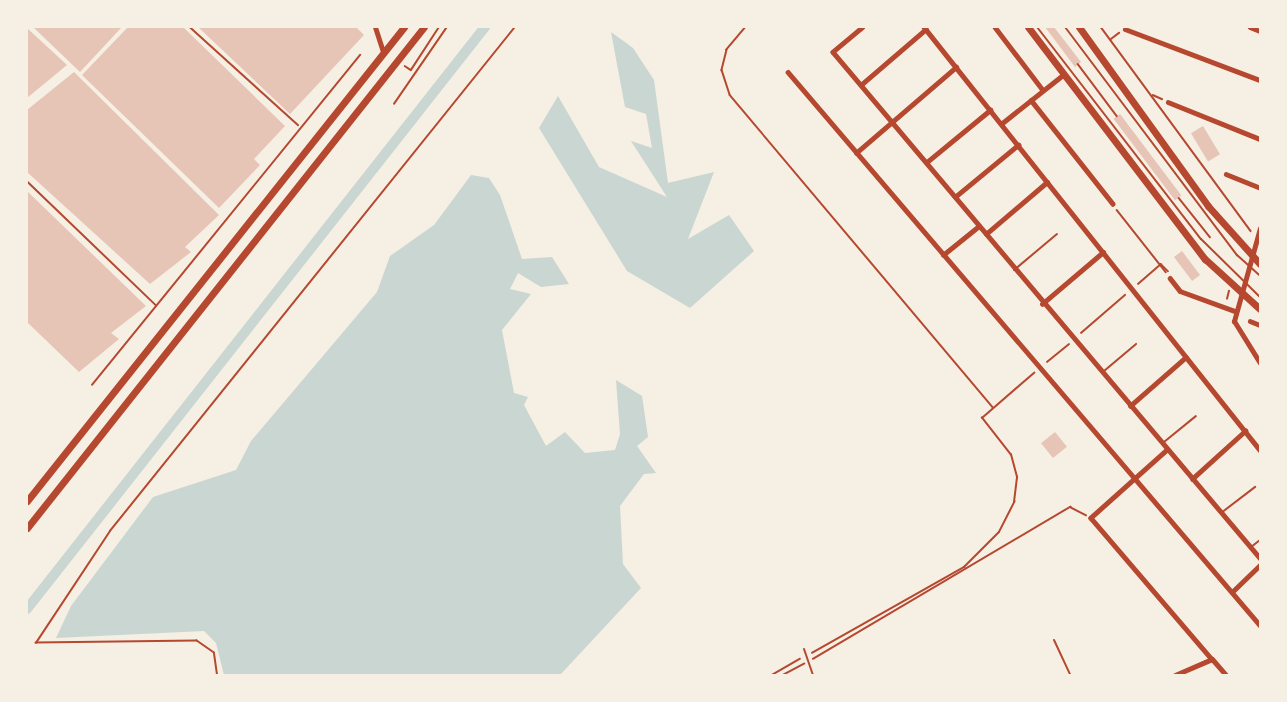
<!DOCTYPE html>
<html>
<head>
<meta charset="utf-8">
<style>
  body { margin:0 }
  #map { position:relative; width:1287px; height:702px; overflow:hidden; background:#f6efe4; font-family:"Crimson Pro",serif }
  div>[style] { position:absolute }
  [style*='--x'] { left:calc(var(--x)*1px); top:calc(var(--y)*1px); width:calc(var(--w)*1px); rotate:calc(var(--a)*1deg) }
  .water>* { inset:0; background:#c9d6d2 }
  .canal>* { height:10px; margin:-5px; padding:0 5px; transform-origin:5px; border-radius:5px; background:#c9d6d2 }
  .building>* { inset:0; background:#e6c5b7; transform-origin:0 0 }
  .path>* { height:1.5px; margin:-0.75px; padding:0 0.75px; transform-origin:0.75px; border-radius:0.75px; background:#b5482f }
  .service>* { height:2px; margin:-1px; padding:0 1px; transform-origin:1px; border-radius:1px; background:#b5482f }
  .minor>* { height:4.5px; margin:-2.25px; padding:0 2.25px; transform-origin:2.25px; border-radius:2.25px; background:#b5482f }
  .tertiary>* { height:5px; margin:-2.5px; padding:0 2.5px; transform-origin:2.5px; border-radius:2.5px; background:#b5482f }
  .primary>* { height:7px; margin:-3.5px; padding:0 3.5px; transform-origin:3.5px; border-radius:3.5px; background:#b5482f }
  span { translate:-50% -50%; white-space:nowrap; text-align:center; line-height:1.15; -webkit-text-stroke:4.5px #f6efe4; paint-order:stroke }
  .frame { position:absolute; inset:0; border:28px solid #f6efe4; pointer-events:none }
</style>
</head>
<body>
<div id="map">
  <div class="water">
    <div style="clip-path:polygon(611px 32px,633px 48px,654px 80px,668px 183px,714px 172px,688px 239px,729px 215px,754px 251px,690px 308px,627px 271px,539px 128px,558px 96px,599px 167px,667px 197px,631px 141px,652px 148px,646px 114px,625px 107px)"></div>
    <div style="clip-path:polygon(471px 175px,489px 178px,500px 195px,522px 259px,552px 257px,569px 284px,541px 287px,518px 273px,510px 289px,531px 294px,502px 330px,514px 393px,528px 397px,524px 405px,546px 446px,565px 432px,585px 453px,615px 450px,620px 434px,616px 380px,642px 396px,648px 437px,637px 446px,656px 473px,644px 474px,620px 506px,623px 564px,641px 588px,560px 675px,224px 675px,216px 643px,204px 631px,56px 638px,71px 606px,153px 497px,236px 470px,251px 441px,377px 292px,390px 256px,434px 225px)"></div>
  </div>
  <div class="canal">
    <div style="--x:27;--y:609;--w:741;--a:-51.8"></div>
  </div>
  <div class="building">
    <div style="clip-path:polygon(33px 27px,122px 27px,80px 72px)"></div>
    <div style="clip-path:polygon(128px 27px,183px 27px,285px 126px,254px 159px,260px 165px,219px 208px,82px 75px)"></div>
    <div style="clip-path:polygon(198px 27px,356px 27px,364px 35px,290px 114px)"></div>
    <div style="clip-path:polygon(1045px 27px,1054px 27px,1081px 62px,1075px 67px)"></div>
    <div style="clip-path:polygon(27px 28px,67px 65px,27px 98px)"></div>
    <div style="clip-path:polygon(74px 72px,219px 215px,185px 247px,191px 252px,150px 284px,27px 172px,27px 110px)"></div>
    <div style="left:1120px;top:114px;width:102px;height:8px;rotate:53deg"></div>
    <div style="left:1203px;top:126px;width:33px;height:14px;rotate:59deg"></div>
    <div style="clip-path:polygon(27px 191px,146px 306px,111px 333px,119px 339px,79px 372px,27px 322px)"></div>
    <div style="left:1182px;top:251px;width:30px;height:10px;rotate:53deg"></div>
    <div style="left:1055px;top:432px;width:19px;height:18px;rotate:51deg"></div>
  </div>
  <div class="path">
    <div style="--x:190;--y:27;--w:146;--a:42.2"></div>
    <div style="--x:746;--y:27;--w:30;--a:130"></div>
    <div style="--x:727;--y:50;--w:21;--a:104"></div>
    <div style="--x:722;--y:70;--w:26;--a:72"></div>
    <div style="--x:730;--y:95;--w:408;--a:49.9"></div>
    <div style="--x:1101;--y:27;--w:253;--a:53.7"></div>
    <div style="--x:1111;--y:39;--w:10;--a:-37"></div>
    <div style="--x:1078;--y:64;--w:65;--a:53.1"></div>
    <div style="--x:405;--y:66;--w:7;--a:34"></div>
    <div style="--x:411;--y:70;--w:51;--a:-56.9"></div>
    <div style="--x:1153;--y:95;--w:10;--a:24"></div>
    <div style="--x:394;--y:104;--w:93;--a:-55.5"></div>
    <div style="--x:27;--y:181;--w:179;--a:43.9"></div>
    <div style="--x:1179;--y:198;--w:50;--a:51.5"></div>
    <div style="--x:1117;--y:210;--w:79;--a:51.7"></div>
    <div style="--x:1138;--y:284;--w:30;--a:-41"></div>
    <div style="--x:1161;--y:264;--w:10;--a:45"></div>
    <div style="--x:1227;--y:299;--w:8;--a:-76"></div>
    <div style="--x:1081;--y:333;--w:58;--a:-40.8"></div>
    <div style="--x:1047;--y:362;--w:28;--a:-39"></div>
    <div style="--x:92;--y:385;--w:425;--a:-50.9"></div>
    <div style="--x:812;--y:653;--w:175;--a:-29.5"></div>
    <div style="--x:964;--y:567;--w:49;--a:-45"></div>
    <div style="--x:999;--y:532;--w:34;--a:-63"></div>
    <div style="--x:1014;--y:502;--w:25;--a:-83"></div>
    <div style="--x:1017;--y:477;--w:23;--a:-105"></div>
    <div style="--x:1011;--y:455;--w:47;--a:-128.1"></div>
    <div style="--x:982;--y:418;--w:69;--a:-40.9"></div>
    <div style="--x:813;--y:659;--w:299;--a:-30.6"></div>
    <div style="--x:1070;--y:507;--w:18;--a:27"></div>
    <div style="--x:217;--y:675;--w:22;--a:-98"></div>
    <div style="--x:214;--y:653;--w:21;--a:-145"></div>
    <div style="--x:197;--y:641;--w:161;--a:179.3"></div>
    <div style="--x:36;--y:643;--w:134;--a:-56.5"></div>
    <div style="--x:110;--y:531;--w:647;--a:-51.22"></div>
    <div style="--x:772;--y:675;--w:32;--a:-30"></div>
    <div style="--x:783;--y:675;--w:24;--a:-28"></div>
  </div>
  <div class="service">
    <div style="--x:1037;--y:27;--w:268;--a:52.3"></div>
    <div style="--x:1201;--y:239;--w:83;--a:44.5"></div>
    <div style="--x:1065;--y:27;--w:286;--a:53"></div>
    <div style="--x:1237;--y:255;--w:31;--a:42"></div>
    <div style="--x:1014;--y:270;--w:56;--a:-39.9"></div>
    <div style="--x:1104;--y:371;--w:42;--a:-40.2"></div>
    <div style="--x:1164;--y:442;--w:41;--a:-39.1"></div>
    <div style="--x:1221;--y:513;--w:43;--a:-37.4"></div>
    <div style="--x:1251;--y:547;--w:11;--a:-38"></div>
    <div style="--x:1054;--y:640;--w:38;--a:65"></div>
    <div style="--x:804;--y:649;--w:28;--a:71"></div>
  </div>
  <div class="minor">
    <div style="--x:863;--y:27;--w:39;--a:140"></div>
    <div style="--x:833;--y:52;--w:662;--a:49.84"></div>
    <div style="--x:924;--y:27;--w:540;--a:51.54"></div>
    <div style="--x:995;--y:27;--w:79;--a:52.7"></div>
    <div style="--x:1250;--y:27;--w:11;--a:22"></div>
    <div style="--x:1125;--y:29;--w:144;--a:20.7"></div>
    <div style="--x:788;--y:72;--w:727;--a:49.52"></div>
    <div style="--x:862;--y:84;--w:84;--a:-40.7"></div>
    <div style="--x:1031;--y:100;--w:132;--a:51.7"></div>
    <div style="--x:1168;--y:102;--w:99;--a:21.9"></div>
    <div style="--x:1001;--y:124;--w:80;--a:-38.4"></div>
    <div style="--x:856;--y:153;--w:132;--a:-40.7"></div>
    <div style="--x:927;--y:162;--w:82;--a:-39.5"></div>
    <div style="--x:1226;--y:174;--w:37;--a:22"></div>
    <div style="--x:955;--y:197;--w:82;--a:-39.5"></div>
    <div style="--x:986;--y:234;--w:80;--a:-40.4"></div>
    <div style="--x:943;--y:255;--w:46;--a:-38.9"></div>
    <div style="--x:1170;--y:278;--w:16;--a:52"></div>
    <div style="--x:1180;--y:291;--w:59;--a:20"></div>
    <div style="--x:1042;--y:304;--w:80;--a:-40.4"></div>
    <div style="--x:1250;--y:321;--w:11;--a:22"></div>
    <div style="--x:1130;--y:406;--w:74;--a:-41.2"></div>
    <div style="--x:1167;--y:450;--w:102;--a:138.2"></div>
    <div style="--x:1091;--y:518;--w:186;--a:49.4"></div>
    <div style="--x:1192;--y:479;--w:72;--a:-42.2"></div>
    <div style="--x:1232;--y:592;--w:39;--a:-44"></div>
  </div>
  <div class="tertiary">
    <div style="--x:375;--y:27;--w:26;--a:72"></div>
    <div style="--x:1260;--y:228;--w:97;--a:105.6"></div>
    <div style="--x:1234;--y:321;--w:49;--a:58.2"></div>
    <div style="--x:1175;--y:675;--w:40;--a:-23.4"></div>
    <div style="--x:1212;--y:659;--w:21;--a:49"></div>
  </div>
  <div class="primary">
    <div style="--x:1028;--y:27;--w:292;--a:52.7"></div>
    <div style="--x:1205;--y:259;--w:74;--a:42.3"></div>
    <div style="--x:1079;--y:27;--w:221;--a:54.2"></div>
    <div style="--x:1208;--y:206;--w:78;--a:48.1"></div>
    <div style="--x:27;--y:501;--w:606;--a:-51.5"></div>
    <div style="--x:27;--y:528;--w:639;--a:-51.61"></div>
  </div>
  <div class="frame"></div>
</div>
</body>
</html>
